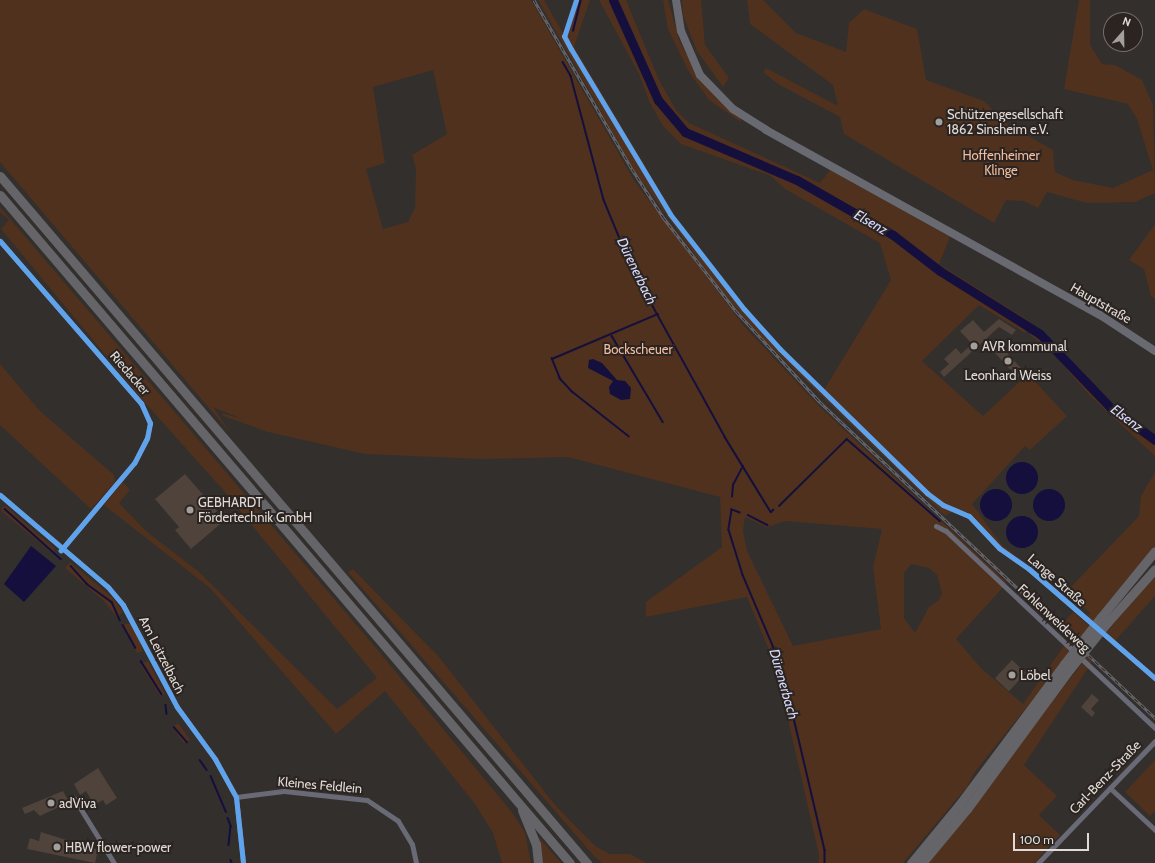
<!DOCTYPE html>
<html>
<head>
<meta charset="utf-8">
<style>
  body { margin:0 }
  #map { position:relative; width:1155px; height:863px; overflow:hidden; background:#322f2d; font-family:Cabin,sans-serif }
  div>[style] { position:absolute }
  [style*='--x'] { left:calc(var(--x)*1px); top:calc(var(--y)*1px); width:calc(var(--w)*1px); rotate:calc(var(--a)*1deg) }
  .green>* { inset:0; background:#4f311e; transform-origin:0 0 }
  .water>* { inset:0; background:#150f3e }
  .round { border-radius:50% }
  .stream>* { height:1.5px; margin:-0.75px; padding:0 0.75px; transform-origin:0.75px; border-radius:0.75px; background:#150f3e }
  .river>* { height:9px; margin:-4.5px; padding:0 4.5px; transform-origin:4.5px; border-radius:4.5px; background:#150f3e }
  .building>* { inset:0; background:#4f433b; transform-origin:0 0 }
  .street>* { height:5px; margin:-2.5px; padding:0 2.5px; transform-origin:2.5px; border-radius:2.5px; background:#696a75 }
  .primary>* { height:8px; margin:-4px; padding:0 4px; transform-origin:4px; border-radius:4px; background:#696a71 }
  .highway>* { height:9px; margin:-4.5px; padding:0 4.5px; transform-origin:4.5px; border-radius:4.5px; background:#656569 }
  .rail>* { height:3px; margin-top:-1.5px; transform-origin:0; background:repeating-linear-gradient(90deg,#2b2420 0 4.5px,#69696e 0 9px); box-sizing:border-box; border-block:1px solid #69696e }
  .highway-bridge>* { height:9px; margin:-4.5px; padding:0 4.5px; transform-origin:4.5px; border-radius:4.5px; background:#656569 }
  .cycleway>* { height:5px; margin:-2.5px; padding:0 2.5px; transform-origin:2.5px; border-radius:2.5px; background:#60a3ed }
  .dots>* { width:11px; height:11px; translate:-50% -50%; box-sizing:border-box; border:2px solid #2b2420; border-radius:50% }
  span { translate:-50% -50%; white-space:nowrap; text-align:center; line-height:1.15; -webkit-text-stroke:4px #2b2420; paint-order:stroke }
  .poi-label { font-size:13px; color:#e0dbd8 }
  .left { translate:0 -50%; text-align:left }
  .park-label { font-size:13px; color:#f3bd9f }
  .street-label { font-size:13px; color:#e0dbd8 }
  .water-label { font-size:14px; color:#d5dafe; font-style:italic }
  .north { position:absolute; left:1103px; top:12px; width:40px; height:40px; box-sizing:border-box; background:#2b2420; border:1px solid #736d6a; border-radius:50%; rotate:20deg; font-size:11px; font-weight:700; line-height:16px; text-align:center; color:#e0dbd8 }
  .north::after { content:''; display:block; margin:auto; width:14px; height:18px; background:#a39f9c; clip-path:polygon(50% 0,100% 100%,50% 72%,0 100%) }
  .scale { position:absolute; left:1013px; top:833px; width:76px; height:18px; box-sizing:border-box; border:2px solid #e0dbd8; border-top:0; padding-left:5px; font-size:12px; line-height:14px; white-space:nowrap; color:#e0dbd8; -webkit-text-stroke:3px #2b2420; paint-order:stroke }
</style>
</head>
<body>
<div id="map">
  <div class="green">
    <div style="clip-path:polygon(evenodd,0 0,531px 0,635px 182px,743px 325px,817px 404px,1007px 583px,956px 639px,982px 669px,1023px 704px,1068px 640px,1075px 647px,974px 773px,967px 787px,903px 863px,818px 863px,819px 855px,776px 667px,747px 597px,646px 617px,646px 602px,722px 547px,720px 497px,568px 457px,482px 459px,365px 454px,268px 432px,223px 416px,222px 413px,242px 419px,213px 407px,232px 435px,0 162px,0 0,433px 70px,447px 134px,412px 155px,416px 169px,415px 208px,408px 222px,383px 229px,366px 169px,385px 163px,373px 87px,433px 70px,0 0,745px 517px,767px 527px,785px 521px,882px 529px,873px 567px,881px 629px,793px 646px,747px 551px,743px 531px,745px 517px,0 0,911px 564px,929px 568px,937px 575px,942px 593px,939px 600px,929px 607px,915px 633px,904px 618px,904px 573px,911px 564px)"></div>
    <div style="clip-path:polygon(538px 0,544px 0,563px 33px,574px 0,590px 0,574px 47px,672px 211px,678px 226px,744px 310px,822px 393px,891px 280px,880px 243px,785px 189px,771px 176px,681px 144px,663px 126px,649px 101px,639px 74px,599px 0,626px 0,658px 78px,676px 110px,689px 123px,820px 183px,830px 170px,950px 237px,939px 264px,1032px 323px,1025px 333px,979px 305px,922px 361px,983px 416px,1028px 374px,1067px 416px,1030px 450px,1025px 446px,972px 504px,1002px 545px,1018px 557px,1001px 547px,971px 514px,957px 509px,945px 516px,758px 334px,716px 284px,634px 170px)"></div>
    <div style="clip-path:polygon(663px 0,668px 0,679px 40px,700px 80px,717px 99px,741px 118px,741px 122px,709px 100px,689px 72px,668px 29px)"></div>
    <div style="clip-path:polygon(682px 0,701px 0,705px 45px,729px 78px,723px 87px,697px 51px,683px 15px)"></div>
    <div style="clip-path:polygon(747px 0,763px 0,796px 33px,846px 52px,849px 23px,864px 9px,917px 29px,926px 80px,984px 101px,1007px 124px,1053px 150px,1055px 172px,1073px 180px,1113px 188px,1153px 170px,1137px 119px,1128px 104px,1064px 89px,1079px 0,1090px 0,1090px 45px,1102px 64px,1115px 65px,1142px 80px,1153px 105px,1155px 193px,1135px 202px,1087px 203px,1047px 192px,1038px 208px,1024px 201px,1006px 200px,994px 223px,844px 134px,840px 117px,778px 84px,763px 72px,766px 68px,838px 106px,833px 85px,750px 24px)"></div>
    <div style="clip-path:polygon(0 207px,376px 648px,511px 811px,525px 832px,531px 863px,502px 863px,493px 833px,475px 804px,385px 691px,336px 734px,210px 588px,104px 505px,123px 482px,130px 490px,119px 503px,147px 532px,198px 571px,337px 709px,377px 678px,224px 491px,147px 405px,1px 229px,9px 220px,0 212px)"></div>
    <div style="clip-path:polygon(1155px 224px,1155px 299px,1151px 296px,1144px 269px,1129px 260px)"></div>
    <div style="clip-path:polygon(1036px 328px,1118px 408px,1155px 436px,1155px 456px,1090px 396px,1049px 349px,1030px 335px)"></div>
    <div style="clip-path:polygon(0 364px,40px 411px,114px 475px,115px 482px,91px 509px,0 425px)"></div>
    <div style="clip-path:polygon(1155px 472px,1155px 547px,1093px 622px,1087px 617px,1090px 613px,1066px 592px,1139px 516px,1141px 496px)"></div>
    <div style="clip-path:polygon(6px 506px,55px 549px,52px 553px,1px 511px,2px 507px)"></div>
    <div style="clip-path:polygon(70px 562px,113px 598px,123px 612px,117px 618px,104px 601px,65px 568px)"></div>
    <div style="clip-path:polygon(353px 569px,439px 657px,555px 805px,595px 846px,610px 854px,630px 854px,647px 863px,602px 863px,594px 856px,348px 572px)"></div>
    <div style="clip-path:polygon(1155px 575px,1155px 596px,1115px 641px,1106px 633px)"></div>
    <div style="left:1073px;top:612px;width:23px;height:19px;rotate:41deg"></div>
    <div style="clip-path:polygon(125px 624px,130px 624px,137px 633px,143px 651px,137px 653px,123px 626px)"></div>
    <div style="clip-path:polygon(1087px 657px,1092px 662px,1024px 765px,1057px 796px,1039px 815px,1060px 835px,1034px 863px,927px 863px)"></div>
    <div style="clip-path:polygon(148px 661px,165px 694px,160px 696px,140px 664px)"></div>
    <div style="clip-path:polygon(176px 724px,179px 724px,190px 740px,184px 743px,172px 727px)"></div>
    <div style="clip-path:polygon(1155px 760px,1155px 811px,1150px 816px,1125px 792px)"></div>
    <div style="clip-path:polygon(536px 834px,561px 863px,541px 863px)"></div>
  </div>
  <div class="water">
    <div style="clip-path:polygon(593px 359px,602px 363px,617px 380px,625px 381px,631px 388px,630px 399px,621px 400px,610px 394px,609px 387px,613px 381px,588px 368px,589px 360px)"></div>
    <div class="round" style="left:1006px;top:462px;width:32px;height:32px"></div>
    <div class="round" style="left:980px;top:489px;width:32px;height:32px"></div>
    <div class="round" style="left:1033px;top:489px;width:32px;height:32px"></div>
    <div class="round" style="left:1006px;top:516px;width:32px;height:32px"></div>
    <div style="clip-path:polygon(31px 546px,56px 566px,24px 602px,4px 584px)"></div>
  </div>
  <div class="stream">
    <div style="--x:573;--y:31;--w:32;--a:-76"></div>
    <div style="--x:563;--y:62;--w:16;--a:60"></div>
    <div style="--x:571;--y:76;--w:128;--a:75.1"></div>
    <div style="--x:604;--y:200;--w:76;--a:67.5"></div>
    <div style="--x:633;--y:270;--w:191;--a:61.1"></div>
    <div style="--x:725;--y:437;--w:88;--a:58.5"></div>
    <div style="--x:771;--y:512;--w:3;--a:-45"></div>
    <div style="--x:612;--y:336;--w:100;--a:59.3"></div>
    <div style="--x:629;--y:437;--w:73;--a:-141.7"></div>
    <div style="--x:572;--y:392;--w:18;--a:-133"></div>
    <div style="--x:560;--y:379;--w:22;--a:-112"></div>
    <div style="--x:552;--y:359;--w:115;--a:-23"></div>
    <div style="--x:732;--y:497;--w:12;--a:-85"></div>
    <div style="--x:733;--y:485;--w:21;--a:-62"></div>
    <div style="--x:779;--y:506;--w:95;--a:-44.6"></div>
    <div style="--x:847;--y:439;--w:124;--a:41.4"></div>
    <div style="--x:5;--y:509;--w:75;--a:41.8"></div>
    <div style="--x:740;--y:513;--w:9;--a:-159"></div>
    <div style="--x:732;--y:510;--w:20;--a:99"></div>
    <div style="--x:729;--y:530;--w:47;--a:72.7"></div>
    <div style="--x:743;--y:575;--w:100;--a:67"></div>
    <div style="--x:782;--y:667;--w:188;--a:76.8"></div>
    <div style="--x:825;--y:850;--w:13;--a:90"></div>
    <div style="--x:748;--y:515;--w:22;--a:27"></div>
    <div style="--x:71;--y:566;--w:24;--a:48"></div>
    <div style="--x:87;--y:584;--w:31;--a:36"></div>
    <div style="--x:112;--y:602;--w:20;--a:66"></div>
    <div style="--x:123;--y:625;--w:26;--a:61"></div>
    <div style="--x:141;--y:661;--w:39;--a:58"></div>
    <div style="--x:166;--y:705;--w:9;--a:84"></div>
    <div style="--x:174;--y:727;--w:20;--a:49"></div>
    <div style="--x:200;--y:760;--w:12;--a:55"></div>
    <div style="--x:211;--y:776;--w:39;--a:67"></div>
    <div style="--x:228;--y:818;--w:9;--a:69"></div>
    <div style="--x:231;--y:826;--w:19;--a:96"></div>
    <div style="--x:231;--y:860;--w:3;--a:72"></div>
  </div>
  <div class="river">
    <div style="--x:613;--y:0;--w:110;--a:65.8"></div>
    <div style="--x:658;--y:100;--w:42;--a:49.8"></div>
    <div style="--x:685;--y:132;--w:122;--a:23.2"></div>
    <div style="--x:797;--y:180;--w:111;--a:29.8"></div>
    <div style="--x:893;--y:235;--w:59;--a:37.5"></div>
    <div style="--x:940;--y:271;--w:118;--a:32.2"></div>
    <div style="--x:1040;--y:334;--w:103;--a:46.2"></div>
    <div style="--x:1111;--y:408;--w:54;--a:36"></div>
  </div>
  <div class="building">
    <div style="clip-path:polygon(999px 319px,1016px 330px,1012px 335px,999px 327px,944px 377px,940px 372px,949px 364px,944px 359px,956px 348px,961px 354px,972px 344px,960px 331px,973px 320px,984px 332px)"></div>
    <div style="left:1000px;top:345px;width:36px;height:9px;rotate:48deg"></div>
    <div style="clip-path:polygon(185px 474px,225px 520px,191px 549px,175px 530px,179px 527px,155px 499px)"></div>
    <div style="left:1012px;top:660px;width:19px;height:25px;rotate:43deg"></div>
    <div style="clip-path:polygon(1092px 694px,1099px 700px,1091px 709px,1095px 713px,1092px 717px,1081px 707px)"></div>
    <div style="clip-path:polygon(98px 768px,117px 798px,106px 805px,103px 800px,94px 805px,86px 791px,80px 795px,74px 784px)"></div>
    <div style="clip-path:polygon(63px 791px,69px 802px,40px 816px,34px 810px,25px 814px,22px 808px)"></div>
    <div style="clip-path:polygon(41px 832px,98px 850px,95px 863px,27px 849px,30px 838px,39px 841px)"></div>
  </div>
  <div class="street">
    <div style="--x:0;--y:241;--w:215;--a:49"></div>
    <div style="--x:141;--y:403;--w:22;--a:66"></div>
    <div style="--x:150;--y:423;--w:15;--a:101"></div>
    <div style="--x:147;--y:438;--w:28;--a:117"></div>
    <div style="--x:134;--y:463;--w:114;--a:130"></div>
    <div style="--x:0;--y:495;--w:142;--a:40.4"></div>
    <div style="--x:108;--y:587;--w:23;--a:50"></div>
    <div style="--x:123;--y:605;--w:115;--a:62.1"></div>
    <div style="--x:177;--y:707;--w:64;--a:53.8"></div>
    <div style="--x:215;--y:759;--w:43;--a:61.1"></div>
    <div style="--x:236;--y:797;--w:66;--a:83.9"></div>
    <div style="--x:943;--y:505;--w:28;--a:23"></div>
    <div style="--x:969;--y:516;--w:44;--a:46.8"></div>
    <div style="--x:999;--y:548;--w:37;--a:35"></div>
    <div style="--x:1029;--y:569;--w:167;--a:40.9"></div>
    <div style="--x:936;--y:526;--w:11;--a:27"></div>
    <div style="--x:946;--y:531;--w:287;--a:43.3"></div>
    <div style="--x:1110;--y:788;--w:62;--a:43"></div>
    <div style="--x:236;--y:797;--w:48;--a:-7.1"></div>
    <div style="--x:284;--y:791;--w:83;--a:6.2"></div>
    <div style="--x:367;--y:800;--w:37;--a:34"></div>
    <div style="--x:398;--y:821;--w:27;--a:59"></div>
    <div style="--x:412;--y:844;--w:19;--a:78"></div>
    <div style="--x:74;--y:798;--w:76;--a:58.4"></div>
    <div style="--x:1038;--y:863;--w:169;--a:-46.2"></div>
  </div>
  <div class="primary">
    <div style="--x:676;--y:0;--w:31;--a:81"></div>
    <div style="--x:681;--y:31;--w:48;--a:66.6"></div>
    <div style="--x:700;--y:75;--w:47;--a:45.9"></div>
    <div style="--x:733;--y:109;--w:39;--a:32"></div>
    <div style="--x:766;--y:130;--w:382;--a:29"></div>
    <div style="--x:1100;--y:315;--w:66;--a:33.2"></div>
  </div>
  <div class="highway">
    <div style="--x:0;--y:176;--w:904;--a:49.49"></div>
    <div style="--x:0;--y:195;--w:878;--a:49.53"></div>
    <div style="--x:1101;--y:617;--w:85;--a:-50.7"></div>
    <div style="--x:1107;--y:623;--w:72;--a:-48.4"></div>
    <div style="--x:522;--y:810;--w:37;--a:68"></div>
    <div style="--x:536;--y:844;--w:19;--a:84"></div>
    <div style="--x:911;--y:863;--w:75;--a:-50.4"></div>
    <div style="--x:959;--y:805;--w:176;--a:-53.3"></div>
    <div style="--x:922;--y:863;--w:70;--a:-50.2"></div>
    <div style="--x:967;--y:809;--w:174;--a:-53.7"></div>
  </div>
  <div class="rail">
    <div style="--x:534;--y:0;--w:195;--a:59.9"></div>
    <div style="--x:632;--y:169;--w:57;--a:57.1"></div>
    <div style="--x:663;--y:217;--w:119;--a:52.2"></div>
    <div style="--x:736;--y:311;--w:124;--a:47.3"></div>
    <div style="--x:820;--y:402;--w:461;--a:43.3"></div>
  </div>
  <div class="highway-bridge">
    <div style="--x:1064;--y:664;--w:60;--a:-51.8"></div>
    <div style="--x:1070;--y:669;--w:59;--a:-51.2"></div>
  </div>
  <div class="cycleway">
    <div style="--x:576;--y:0;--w:38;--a:108"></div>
    <div style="--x:564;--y:36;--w:15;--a:62"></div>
    <div style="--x:571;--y:49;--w:192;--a:59"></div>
    <div style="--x:670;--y:214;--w:120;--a:52.1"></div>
    <div style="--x:744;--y:309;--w:54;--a:48"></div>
    <div style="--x:780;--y:349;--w:206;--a:44.4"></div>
    <div style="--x:927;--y:493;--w:20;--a:37"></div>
    <div style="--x:943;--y:505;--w:28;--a:23"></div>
    <div style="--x:969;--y:516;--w:44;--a:46.8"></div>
    <div style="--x:999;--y:548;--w:37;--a:35"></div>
    <div style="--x:1029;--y:569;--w:167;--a:40.9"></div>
    <div style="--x:0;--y:241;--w:215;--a:49"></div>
    <div style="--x:141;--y:403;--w:22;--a:66"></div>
    <div style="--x:150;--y:423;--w:15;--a:101"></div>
    <div style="--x:147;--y:438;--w:28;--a:117"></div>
    <div style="--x:134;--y:463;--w:114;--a:130"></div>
    <div style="--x:0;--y:495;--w:142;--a:40.4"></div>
    <div style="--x:108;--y:587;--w:23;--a:50"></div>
    <div style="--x:123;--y:605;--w:115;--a:62.1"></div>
    <div style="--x:177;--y:707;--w:64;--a:53.8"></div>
    <div style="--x:215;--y:759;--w:43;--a:61.1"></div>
    <div style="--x:236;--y:797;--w:66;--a:83.9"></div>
  </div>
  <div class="dots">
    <div style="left:939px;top:122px;background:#a39f9c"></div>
    <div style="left:974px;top:346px;background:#a39f9c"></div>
    <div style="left:1008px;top:361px;background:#a39f9c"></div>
    <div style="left:190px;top:510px;background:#a39f9c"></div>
    <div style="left:1012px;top:675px;background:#a39f9c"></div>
    <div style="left:51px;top:803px;background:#a39f9c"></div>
    <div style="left:57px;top:847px;background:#a39f9c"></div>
  </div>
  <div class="poi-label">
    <span class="left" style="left:947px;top:122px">Schützengesellschaft<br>1862 Sinsheim e.V.</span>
    <span class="left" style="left:982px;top:346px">AVR kommunal</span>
    <span style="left:1008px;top:375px">Leonhard Weiss</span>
    <span class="left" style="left:198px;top:510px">GEBHARDT<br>Fördertechnik GmbH</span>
    <span class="left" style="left:1020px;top:675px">Löbel</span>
    <span class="left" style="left:59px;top:803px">adViva</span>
    <span class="left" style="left:65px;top:847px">HBW flower-power</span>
  </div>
  <div class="park-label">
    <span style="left:1001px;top:163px">Hoffenheimer<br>Klinge</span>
    <span style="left:638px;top:349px">Bockscheuer</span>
  </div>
  <div class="street-label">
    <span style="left:1101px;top:303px;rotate:30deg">Hauptstraße</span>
    <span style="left:130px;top:373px;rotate:49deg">Riedacker</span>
    <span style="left:1057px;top:580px;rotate:41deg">Lange Straße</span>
    <span style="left:1054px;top:618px;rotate:43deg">Fohlenweideweg</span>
    <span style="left:162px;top:655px;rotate:63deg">Am Leitzelbach</span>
    <span style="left:1105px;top:777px;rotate:-46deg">Carl-Benz-Straße</span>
    <span style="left:320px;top:785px;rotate:5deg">Kleines Feldlein</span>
  </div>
  <div class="water-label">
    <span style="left:871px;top:222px;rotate:30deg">Elsenz</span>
    <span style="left:637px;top:271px;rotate:64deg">Dürenerbach</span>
    <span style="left:1127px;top:418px;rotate:37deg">Elsenz</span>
    <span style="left:784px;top:684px;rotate:74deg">Dürenerbach</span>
  </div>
  <div class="north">N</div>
  <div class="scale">100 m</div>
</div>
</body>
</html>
